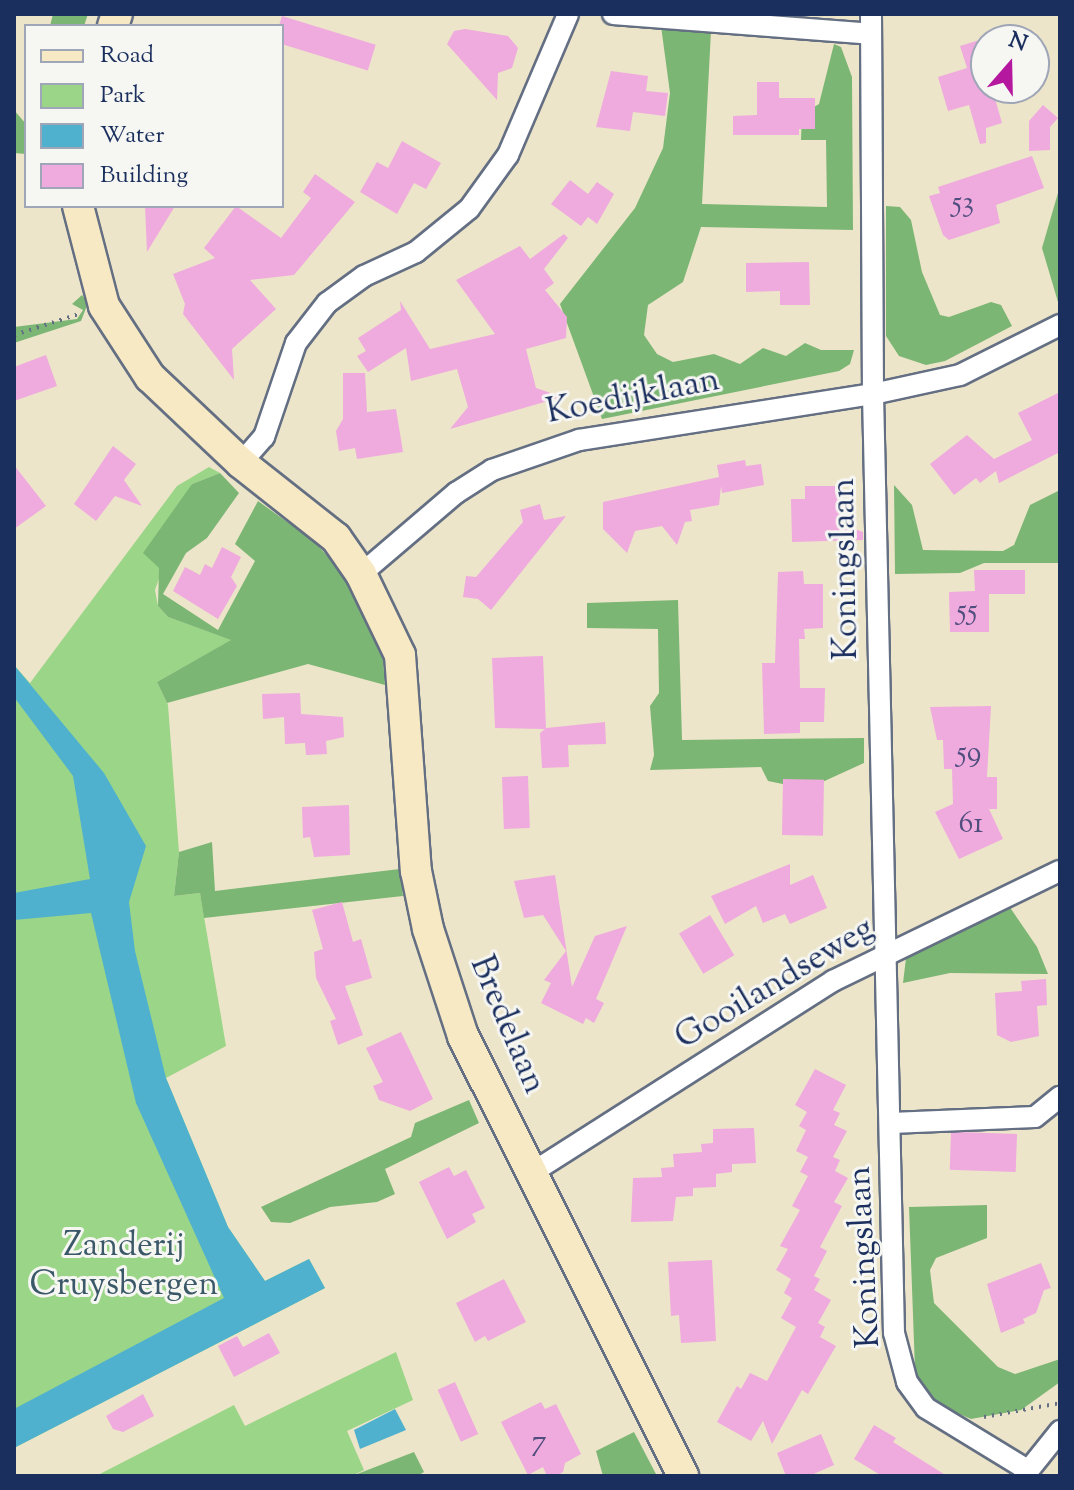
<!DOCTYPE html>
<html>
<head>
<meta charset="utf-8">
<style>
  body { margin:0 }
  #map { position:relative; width:1074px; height:1490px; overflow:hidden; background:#ede5c9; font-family:"Sorts Mill Goudy",serif }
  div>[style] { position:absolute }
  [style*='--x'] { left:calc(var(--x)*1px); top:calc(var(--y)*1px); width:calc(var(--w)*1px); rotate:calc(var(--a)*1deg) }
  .green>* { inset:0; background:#9bd588 }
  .forest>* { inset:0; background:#7cb674 }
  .water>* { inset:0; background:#4fb1ce }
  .building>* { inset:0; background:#efaade; transform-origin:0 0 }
  .path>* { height:4px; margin-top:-2px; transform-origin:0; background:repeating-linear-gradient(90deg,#646f83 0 2px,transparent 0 8px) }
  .roads { filter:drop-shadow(2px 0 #646f83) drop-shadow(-2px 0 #646f83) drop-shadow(0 2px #646f83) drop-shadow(0 -2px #646f83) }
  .street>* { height:20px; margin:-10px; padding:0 10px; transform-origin:10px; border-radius:10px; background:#fff }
  .secondary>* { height:30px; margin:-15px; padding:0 15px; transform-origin:15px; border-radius:15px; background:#f7e9c3 }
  span { translate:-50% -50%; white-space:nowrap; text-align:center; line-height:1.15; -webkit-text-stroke:6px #f6f6f2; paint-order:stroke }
  .number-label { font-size:30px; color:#504e7e }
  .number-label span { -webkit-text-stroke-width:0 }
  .street-label { font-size:34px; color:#1b2f5e }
  .park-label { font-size:34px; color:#3b5868 }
  .frame { position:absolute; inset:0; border:16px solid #1b2f5e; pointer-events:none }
  .legend { position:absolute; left:24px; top:24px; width:260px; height:184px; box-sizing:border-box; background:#f6f6f2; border:2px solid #9ea6b7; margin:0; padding:10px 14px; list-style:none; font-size:24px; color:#1b2f5e }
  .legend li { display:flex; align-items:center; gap:16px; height:40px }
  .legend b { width:40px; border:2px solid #9ea6b7 }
  .north { position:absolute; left:970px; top:24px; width:80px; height:80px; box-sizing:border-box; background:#f6f6f2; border:2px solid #9ea6b7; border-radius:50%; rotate:20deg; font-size:22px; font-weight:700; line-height:32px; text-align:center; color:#1b2f5e }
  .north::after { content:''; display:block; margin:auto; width:28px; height:36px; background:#b5179e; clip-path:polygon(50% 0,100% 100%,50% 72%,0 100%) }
</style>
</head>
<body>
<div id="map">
  <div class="green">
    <div style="clip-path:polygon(209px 467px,220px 473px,192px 484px,155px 590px,158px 606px,168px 617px,232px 640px,157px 682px,168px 705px,179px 852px,174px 896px,200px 893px,226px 1046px,166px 1078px,228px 1227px,265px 1281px,309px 1259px,325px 1288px,14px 1448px,14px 665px,30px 683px,177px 486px)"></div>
    <div style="clip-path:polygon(396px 1352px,413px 1400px,347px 1431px,364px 1470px,352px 1476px,96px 1476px,234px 1405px,245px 1426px)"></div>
  </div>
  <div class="forest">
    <div style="clip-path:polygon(53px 14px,88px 14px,84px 26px,50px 26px)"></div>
    <div style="clip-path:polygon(661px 26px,711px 31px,702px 204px,827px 207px,826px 140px,801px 140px,802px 114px,819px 104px,834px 44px,841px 47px,852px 77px,853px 230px,701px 227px,683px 282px,648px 305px,644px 335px,657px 354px,673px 362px,714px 354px,740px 364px,763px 348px,786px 356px,805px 343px,821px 350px,854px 350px,850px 364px,839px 371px,602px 419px,560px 304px,635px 208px,663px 148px,670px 93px)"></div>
    <div style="clip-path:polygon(14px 110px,26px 124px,26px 154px,14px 153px)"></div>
    <div style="clip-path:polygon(1060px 186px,1060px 301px,1058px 302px,1042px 248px)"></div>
    <div style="clip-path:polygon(886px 206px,900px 207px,911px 220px,922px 272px,940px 315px,949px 317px,991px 302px,1001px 305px,1012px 326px,945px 361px,926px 365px,899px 356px,886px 336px)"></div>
    <div style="clip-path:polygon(82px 295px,88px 303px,81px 321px,14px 343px,14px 327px,77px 319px,83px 310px,72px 304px)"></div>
    <div style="clip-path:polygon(220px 473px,239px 493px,207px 538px,186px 553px,163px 594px,218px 630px,255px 561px,235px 544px,258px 501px,315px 542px,344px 575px,369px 620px,383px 658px,385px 685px,308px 664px,167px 703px,157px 682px,231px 640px,168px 617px,158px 606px,159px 568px,143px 553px,192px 484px)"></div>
    <div style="clip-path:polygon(894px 485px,912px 505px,923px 550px,1003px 551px,1014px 545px,1030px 505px,1060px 490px,1060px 563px,984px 563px,960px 573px,895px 574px)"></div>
    <div style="clip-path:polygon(678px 600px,682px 740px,864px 738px,864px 763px,807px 789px,768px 781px,761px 767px,650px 770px,654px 755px,650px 706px,659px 693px,658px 629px,587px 628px,587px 603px)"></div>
    <div style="clip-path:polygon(212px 842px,215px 891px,400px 869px,403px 896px,204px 918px,200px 893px,174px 896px,179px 852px)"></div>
    <div style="clip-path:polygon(1007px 903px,1037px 947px,1048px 974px,950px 973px,903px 983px,906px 958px,917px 946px)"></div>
    <div style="clip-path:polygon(469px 1100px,479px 1123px,385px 1169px,395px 1194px,377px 1202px,330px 1207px,290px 1223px,271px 1222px,261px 1207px,411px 1137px,415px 1123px)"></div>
    <div style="clip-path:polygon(987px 1205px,987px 1238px,936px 1258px,930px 1270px,934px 1303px,998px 1367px,1015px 1374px,1060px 1359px,1060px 1382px,1021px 1410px,971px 1419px,943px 1407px,923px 1390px,915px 1369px,909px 1207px)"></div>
    <div style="clip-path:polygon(634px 1432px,657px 1476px,603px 1476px,596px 1451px)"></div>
    <div style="clip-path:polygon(414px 1452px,424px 1472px,417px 1476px,352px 1476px)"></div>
  </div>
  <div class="water">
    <div style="clip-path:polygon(14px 665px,104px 773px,146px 846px,129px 902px,135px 951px,166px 1078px,228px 1227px,265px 1281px,309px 1259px,325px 1288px,14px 1448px,14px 1409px,224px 1298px,136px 1103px,91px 913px,14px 920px,14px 893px,90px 879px,73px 776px,14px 697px)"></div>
    <div style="clip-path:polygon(395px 1409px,406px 1430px,360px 1449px,354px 1430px)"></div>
  </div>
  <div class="building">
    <div style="left:282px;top:16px;width:98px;height:27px;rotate:17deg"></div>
    <div style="clip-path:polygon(465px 29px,508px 36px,518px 48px,512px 68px,498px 73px,497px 100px,447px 44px,454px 31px)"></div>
    <div style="clip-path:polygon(986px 38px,986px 88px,992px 88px,1002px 123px,986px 128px,986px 143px,980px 144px,969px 105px,948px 111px,938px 77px,967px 68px,960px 46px)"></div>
    <div style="clip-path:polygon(611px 71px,648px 76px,646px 91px,668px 93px,665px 116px,633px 112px,630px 131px,596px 127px)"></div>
    <div style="clip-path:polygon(757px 82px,779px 82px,779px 98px,815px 98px,815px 129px,799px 129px,799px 135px,733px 135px,733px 116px,757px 115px)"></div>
    <div style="clip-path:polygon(1043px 105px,1058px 118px,1050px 127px,1050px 150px,1029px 151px,1029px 121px)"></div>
    <div style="clip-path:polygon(402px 141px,441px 163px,426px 189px,414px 183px,397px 214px,360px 192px,377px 162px,388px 168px)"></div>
    <div style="clip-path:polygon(1032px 156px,1044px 188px,996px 205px,1000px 223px,949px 240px,943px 235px,929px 196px,940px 193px,938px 187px)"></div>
    <div style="clip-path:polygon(315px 174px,355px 202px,294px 275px,250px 280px,276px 309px,232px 349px,234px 380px,183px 314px,185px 304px,173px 274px,215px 258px,204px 248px,236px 206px,281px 238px,311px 198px,303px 192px)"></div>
    <div style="clip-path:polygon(570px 180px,588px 194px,597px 182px,614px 194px,597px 224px,588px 217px,581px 226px,551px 204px)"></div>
    <div style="clip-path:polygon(145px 206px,175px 206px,147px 252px)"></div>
    <div style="clip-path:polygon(564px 234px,568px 238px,544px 269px,554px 283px,545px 290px,567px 317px,566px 338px,526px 349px,536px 388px,562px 397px,450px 429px,468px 407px,457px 369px,411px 381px,406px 348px,368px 372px,357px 356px,366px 351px,358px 338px,401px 310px,400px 301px,430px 349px,495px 334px,456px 280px,520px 246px,530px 259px)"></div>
    <div style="clip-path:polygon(809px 262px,810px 305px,780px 305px,780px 291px,746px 292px,746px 263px)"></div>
    <div style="clip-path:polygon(46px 355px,57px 386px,14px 401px,14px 367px)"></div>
    <div style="clip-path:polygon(343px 373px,365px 373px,367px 412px,396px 409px,403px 452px,357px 459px,355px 448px,339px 451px,336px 431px,343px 419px)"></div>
    <div style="clip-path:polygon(1060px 392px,1060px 452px,999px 483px,996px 471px,980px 483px,976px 478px,954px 495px,930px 464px,967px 435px,994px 459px,1032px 440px,1018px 413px)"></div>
    <div style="clip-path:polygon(113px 446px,136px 464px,124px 480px,142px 506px,115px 496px,96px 521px,74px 504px)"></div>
    <div style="clip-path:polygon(745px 460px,746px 466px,761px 464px,764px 485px,722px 493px,721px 486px,719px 505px,690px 510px,692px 521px,685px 522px,677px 545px,662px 526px,635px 531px,627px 553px,603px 529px,603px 502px,719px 477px,717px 465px)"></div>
    <div style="clip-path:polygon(14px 465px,46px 506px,14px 529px)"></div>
    <div style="clip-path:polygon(805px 486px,839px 486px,843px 525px,863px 532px,863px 540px,792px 542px,791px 499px,805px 499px)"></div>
    <div style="clip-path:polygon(540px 504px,544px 520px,566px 516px,491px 610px,478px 599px,463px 597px,466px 576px,476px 577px,523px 522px,520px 510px)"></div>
    <div style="clip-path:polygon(222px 547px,241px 557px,231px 577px,237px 586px,218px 619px,173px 591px,185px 567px,200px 575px,205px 564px,212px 568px)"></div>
    <div style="clip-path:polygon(974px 570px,1025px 570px,1025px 594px,989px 594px,989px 632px,950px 632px,949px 592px,975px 591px)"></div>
    <div style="clip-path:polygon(803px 571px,804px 584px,823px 584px,823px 628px,804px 629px,805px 639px,799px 639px,800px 688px,825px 688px,824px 722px,800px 722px,800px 733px,764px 734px,762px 663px,775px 663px,778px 572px)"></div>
    <div style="clip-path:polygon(543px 656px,546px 728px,605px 722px,606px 744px,568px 745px,569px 767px,542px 768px,540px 733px,545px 729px,495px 728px,492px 658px)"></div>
    <div style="clip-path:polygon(300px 693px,301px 714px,343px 717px,344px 737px,326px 741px,327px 754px,306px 755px,305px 743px,285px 744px,284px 717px,263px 719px,262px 694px)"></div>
    <div style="clip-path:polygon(991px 706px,987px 777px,997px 777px,997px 809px,989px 809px,1003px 839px,959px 859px,935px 812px,953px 804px,952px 769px,944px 769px,943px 740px,937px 740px,930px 707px)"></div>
    <div style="left:528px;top:776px;width:52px;height:26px;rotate:88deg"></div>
    <div style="left:783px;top:779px;width:41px;height:56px;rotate:1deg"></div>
    <div style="clip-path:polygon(349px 805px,350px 855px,314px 857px,310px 837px,303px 838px,302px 807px)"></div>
    <div style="clip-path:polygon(790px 864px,790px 885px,813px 875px,827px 908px,790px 924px,785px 914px,763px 923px,756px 906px,725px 924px,711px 896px)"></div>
    <div style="clip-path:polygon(555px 875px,572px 987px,595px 936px,627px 926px,596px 999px,604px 1003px,594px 1023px,586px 1018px,583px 1024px,541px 1003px,551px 983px,544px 980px,566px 951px,543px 915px,524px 918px,514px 881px)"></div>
    <div style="clip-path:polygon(342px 902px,353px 942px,361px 939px,372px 978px,345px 986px,363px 1035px,338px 1045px,330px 1021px,336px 1019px,316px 978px,314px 952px,323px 949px,312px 910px)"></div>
    <div style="left:710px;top:915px;width:47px;height:36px;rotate:59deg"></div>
    <div style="clip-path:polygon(1046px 979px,1047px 1005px,1037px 1006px,1039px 1036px,1011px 1042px,997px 1035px,995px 993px,1022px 991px,1021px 981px)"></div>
    <div style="clip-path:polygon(401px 1032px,433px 1099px,410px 1111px,379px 1100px,373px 1086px,383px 1082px,366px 1048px)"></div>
    <div style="clip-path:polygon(815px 1069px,846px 1085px,833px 1110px,840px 1113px,834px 1125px,847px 1131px,833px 1157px,840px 1160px,835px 1171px,848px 1178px,834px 1202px,842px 1206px,820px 1247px,827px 1251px,814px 1276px,820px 1279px,814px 1290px,831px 1300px,818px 1323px,825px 1327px,820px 1337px,836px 1346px,808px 1394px,802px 1390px,772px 1444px,763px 1421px,751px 1441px,717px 1422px,737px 1386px,741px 1389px,750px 1373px,767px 1381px,796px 1327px,781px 1318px,792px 1298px,784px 1293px,791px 1279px,776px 1270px,788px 1249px,780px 1246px,800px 1210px,792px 1206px,808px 1176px,800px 1172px,808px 1157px,796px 1151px,806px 1130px,799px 1126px,807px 1112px,795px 1105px)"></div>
    <div style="clip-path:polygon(754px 1128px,756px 1163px,732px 1164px,732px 1172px,716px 1174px,716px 1187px,693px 1188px,693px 1196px,676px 1197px,673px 1221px,631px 1222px,633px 1178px,662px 1177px,661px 1168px,674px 1167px,673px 1154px,702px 1152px,701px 1144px,713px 1143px,713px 1129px)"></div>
    <div style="left:1017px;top:1134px;width:38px;height:66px;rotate:92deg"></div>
    <div style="clip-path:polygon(449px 1167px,454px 1176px,466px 1170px,485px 1208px,472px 1214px,476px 1222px,447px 1239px,419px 1182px)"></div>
    <div style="clip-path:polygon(712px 1260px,716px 1341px,681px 1343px,679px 1315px,671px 1316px,668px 1262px)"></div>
    <div style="clip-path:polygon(1041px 1263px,1051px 1288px,1044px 1290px,1036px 1313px,1023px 1319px,1025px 1323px,1001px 1333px,987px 1284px)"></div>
    <div style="clip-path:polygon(504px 1279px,526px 1322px,488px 1341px,485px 1336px,475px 1342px,456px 1303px)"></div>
    <div style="clip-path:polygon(269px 1333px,280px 1353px,234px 1377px,218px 1346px,237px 1336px,243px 1347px)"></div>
    <div style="left:455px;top:1382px;width:57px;height:19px;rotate:66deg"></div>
    <div style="clip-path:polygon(143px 1394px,154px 1416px,123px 1432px,113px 1429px,106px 1416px)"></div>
    <div style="clip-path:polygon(541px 1402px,545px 1409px,556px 1404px,581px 1454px,565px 1463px,563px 1472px,556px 1476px,547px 1476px,543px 1467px,528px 1475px,501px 1422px)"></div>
    <div style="clip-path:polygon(874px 1425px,896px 1438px,893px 1442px,947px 1476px,882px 1476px,854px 1459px)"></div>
    <div style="clip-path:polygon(821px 1434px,834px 1465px,809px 1476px,786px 1476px,777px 1453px)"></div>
  </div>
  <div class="path">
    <div style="--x:14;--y:335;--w:68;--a:-17.9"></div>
    <div style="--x:984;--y:1417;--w:77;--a:-10.4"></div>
  </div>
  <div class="roads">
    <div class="street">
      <div style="--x:613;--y:14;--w:258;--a:4.4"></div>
      <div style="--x:871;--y:14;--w:380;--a:89.7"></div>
      <div style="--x:873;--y:394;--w:939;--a:88.72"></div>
      <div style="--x:894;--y:1333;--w:51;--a:75.1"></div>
      <div style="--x:907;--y:1382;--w:32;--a:54"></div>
      <div style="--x:926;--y:1408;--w:117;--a:31.4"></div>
      <div style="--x:241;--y:463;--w:35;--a:-49"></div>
      <div style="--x:264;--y:437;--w:99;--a:-71.2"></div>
      <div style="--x:296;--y:343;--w:51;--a:-52.2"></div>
      <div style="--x:327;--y:303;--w:46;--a:-36.1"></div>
      <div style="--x:364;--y:276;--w:57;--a:-24.8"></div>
      <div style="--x:416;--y:252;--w:68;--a:-39.1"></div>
      <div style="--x:469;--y:209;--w:67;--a:-54.2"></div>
      <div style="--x:508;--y:155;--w:153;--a:-66.9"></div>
      <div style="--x:361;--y:574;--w:125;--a:-40.5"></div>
      <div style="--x:456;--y:493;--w:43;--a:-32.6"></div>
      <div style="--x:492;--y:470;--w:92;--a:-19"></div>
      <div style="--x:579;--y:440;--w:298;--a:-8.9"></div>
      <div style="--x:873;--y:394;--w:89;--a:-12.3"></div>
      <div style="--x:960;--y:375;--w:112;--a:-26.6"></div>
      <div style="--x:891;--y:1123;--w:144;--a:-2.4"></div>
      <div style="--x:1035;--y:1117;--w:32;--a:-39"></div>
      <div style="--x:533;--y:1172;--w:356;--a:-32.5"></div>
      <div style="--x:833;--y:981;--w:252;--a:-25.9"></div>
      <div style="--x:1024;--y:1476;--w:58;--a:-51.3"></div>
    </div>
    <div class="secondary">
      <div style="--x:113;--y:26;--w:13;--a:-72"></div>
      <div style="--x:78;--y:206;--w:103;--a:75.4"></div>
      <div style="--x:104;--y:306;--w:85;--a:57.1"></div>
      <div style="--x:150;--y:377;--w:125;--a:43.4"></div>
      <div style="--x:241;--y:463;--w:121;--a:38.3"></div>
      <div style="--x:336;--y:538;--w:44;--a:55.2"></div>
      <div style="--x:361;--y:574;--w:90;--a:64.3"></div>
      <div style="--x:400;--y:655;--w:217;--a:85.8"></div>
      <div style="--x:416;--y:871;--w:59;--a:78.3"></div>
      <div style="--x:428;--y:929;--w:113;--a:71.9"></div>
      <div style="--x:463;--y:1036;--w:492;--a:63.4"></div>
    </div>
  </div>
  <div class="number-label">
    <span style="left:963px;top:204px">53</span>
    <span style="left:967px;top:612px">55</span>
    <span style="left:969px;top:754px">59</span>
    <span style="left:971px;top:825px">61</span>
    <span style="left:539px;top:1443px">7</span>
  </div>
  <div class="street-label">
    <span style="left:633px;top:397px;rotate:-11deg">Koedijklaan</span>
    <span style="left:846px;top:569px;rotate:-91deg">Koningslaan</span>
    <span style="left:775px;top:984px;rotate:-31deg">Gooilandseweg</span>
    <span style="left:507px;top:1025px;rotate:67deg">Bredelaan</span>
    <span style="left:865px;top:1257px;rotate:-93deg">Koningslaan</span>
  </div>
  <div class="park-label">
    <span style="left:124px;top:1266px">Zanderij<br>Cruysbergen</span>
  </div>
  <div class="frame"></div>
  <ul class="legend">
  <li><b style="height:10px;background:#f7e9c3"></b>Road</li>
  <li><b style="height:22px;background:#9bd588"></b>Park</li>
  <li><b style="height:22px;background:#4fb1ce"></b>Water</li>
  <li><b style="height:22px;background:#efaade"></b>Building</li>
  </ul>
  <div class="north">N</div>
</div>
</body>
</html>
